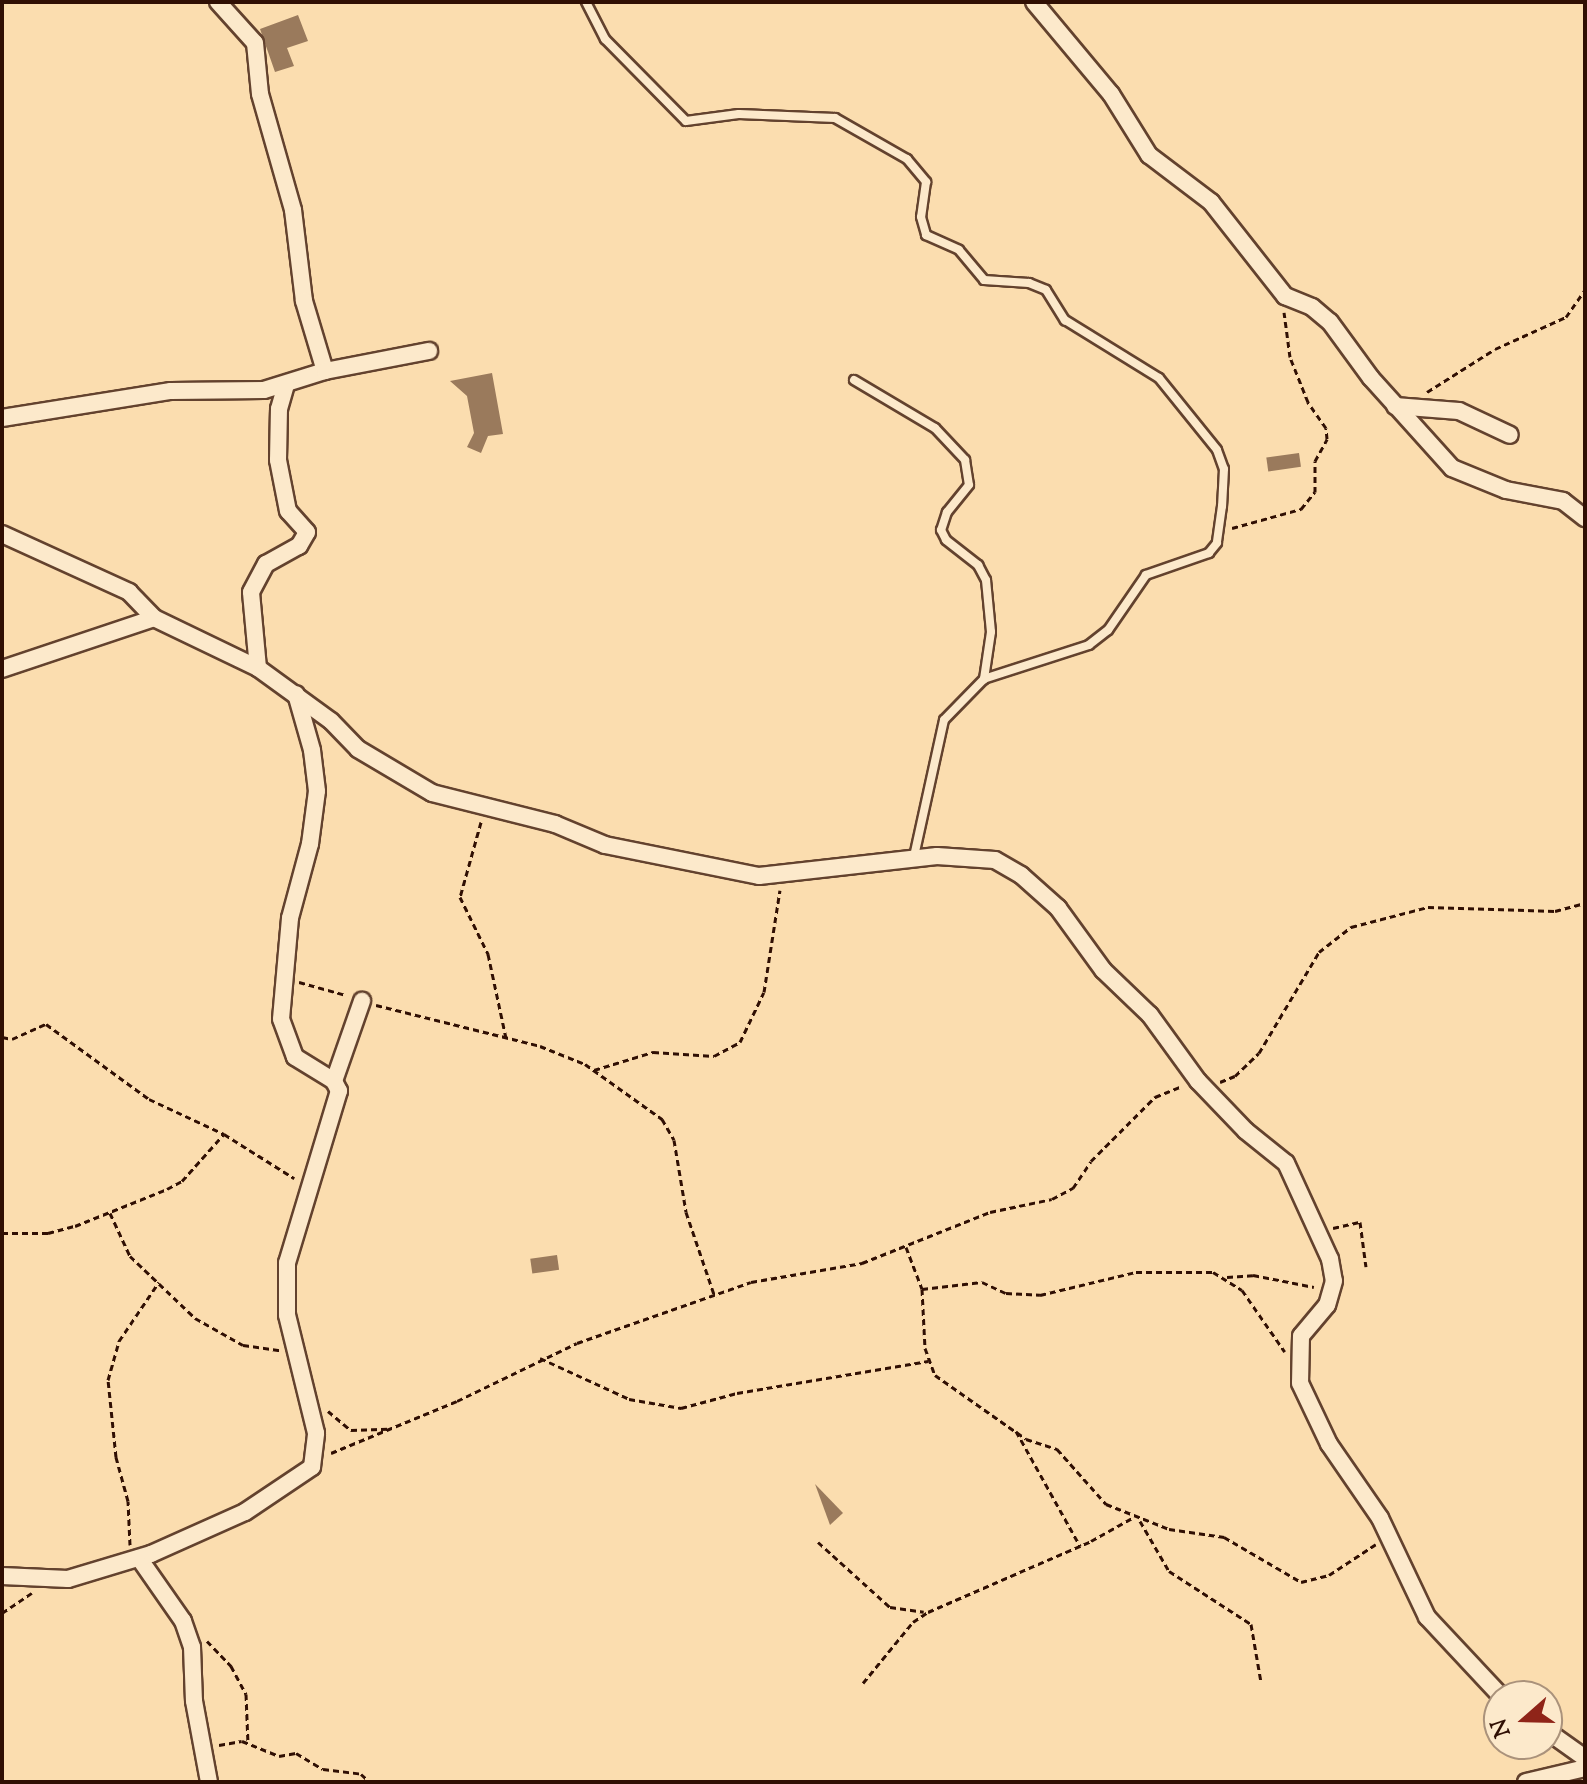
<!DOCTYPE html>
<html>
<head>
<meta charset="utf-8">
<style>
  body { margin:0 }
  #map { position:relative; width:1587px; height:1784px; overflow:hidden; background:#fbddaf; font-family:"Sorts Mill Goudy",serif }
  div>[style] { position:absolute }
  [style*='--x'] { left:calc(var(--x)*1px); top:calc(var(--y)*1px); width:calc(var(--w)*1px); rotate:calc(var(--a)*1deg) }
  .building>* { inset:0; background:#9a7a5c; transform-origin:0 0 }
  .path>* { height:3px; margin-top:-1.5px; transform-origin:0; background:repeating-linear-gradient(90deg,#300f03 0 6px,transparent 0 10px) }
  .roads { filter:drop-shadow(2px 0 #63422e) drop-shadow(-2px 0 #63422e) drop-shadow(0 2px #63422e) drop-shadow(0 -2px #63422e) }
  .lane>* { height:8px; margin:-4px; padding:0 4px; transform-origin:4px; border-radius:4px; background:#fce9cb }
  .street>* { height:16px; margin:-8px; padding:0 8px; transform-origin:8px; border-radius:8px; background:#fce9cb }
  span { translate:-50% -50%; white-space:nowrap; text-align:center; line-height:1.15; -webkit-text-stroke:7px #fce9cb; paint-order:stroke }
  .frame { position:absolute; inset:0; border:4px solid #300f03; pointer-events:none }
  .north { position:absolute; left:1483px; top:1680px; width:80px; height:80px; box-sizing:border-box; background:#fce9cb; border:2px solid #aa927b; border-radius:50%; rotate:250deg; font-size:22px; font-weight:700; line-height:32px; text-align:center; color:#300f03 }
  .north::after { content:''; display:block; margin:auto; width:28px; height:36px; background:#8f2418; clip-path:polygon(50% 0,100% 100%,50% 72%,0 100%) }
</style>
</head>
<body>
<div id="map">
  <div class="building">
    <div style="clip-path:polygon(298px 15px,308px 41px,287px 48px,294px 66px,275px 72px,260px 29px)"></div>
    <div style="clip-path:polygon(492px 373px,503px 434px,488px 436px,481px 453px,467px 447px,474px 433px,467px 396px,450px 381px)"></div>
    <div style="left:1299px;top:453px;width:14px;height:33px;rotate:82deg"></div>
    <div style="left:557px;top:1255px;width:15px;height:27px;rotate:82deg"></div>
    <div style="clip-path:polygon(815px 1484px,843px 1513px,830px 1525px)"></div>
  </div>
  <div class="path">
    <div style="--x:1427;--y:392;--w:80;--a:-32.3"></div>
    <div style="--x:1495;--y:349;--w:78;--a:-24.3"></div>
    <div style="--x:1566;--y:317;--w:33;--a:-55"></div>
    <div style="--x:1232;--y:528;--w:72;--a:-15.4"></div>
    <div style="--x:1301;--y:509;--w:22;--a:-51"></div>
    <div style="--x:1315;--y:492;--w:31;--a:-90"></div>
    <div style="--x:1315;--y:461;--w:25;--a:-61"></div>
    <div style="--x:1327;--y:439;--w:11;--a:-95"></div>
    <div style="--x:1326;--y:428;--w:32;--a:-125"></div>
    <div style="--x:1308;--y:402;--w:48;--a:-111.8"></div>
    <div style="--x:1290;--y:357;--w:45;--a:-97.6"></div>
    <div style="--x:481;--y:822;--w:78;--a:105.6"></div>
    <div style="--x:460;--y:897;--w:64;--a:63.8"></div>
    <div style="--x:488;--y:954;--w:86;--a:77.9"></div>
    <div style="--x:299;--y:982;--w:49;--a:15.5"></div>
    <div style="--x:376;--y:1005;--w:169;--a:14"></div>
    <div style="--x:540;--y:1046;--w:48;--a:21.8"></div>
    <div style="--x:585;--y:1064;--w:95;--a:35.5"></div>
    <div style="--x:662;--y:1119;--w:24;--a:60"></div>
    <div style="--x:674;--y:1140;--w:73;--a:80.5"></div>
    <div style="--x:686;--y:1212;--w:90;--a:71.2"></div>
    <div style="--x:2;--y:1037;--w:10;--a:11"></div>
    <div style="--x:12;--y:1039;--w:37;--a:-24"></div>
    <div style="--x:46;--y:1024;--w:127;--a:36.1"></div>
    <div style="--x:149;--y:1099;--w:83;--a:25"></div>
    <div style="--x:224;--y:1134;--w:83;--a:32.2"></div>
    <div style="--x:594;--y:1070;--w:62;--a:-17"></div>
    <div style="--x:653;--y:1052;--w:61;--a:3.8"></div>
    <div style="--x:714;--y:1056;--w:30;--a:-28"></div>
    <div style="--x:740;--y:1042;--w:55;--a:-64.4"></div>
    <div style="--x:764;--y:992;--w:103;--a:-81.1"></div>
    <div style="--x:1220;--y:1082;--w:16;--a:-22"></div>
    <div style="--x:1235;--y:1076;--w:33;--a:-44"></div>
    <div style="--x:1259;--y:1053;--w:117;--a:-59.3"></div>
    <div style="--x:1319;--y:952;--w:41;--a:-38"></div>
    <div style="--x:1351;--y:927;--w:80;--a:-14.6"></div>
    <div style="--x:1428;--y:907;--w:127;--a:1.8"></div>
    <div style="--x:1555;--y:911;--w:31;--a:-15"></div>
    <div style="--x:110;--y:1213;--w:47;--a:65.1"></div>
    <div style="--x:130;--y:1256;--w:90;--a:43.6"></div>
    <div style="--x:195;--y:1318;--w:55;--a:29.4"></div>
    <div style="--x:243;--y:1345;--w:37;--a:8"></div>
    <div style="--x:1333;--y:1228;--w:28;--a:-13"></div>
    <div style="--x:1360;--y:1222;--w:45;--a:82.4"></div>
    <div style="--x:2;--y:1233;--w:46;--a:0"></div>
    <div style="--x:48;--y:1233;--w:28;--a:-15"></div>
    <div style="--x:75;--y:1226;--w:99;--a:-21.9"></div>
    <div style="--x:167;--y:1189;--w:17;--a:-28"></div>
    <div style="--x:182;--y:1181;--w:62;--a:-48.3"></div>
    <div style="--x:906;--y:1247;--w:45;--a:69.1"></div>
    <div style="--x:922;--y:1289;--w:59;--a:87.1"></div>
    <div style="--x:925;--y:1348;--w:29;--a:70"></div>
    <div style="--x:935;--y:1375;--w:111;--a:35.1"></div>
    <div style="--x:1026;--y:1439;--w:33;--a:18"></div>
    <div style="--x:1057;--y:1449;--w:74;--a:48.3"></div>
    <div style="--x:1106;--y:1504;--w:68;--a:21.6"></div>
    <div style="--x:1169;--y:1529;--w:56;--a:8.3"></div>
    <div style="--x:1224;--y:1537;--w:89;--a:30.3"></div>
    <div style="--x:1301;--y:1582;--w:29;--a:-14"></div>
    <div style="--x:1329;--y:1575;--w:56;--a:-33.4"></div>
    <div style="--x:1227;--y:1277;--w:26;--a:-4"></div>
    <div style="--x:1253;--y:1275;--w:62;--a:11.1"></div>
    <div style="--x:922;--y:1289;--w:60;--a:-6.7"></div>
    <div style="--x:982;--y:1282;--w:26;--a:25"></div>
    <div style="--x:1006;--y:1293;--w:34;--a:3"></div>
    <div style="--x:1040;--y:1295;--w:99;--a:-13.5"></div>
    <div style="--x:1136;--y:1272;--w:77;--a:0"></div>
    <div style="--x:1213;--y:1272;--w:34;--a:32"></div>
    <div style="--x:1242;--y:1290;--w:75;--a:55.3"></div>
    <div style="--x:540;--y:1358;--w:98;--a:24.7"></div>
    <div style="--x:629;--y:1399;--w:53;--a:9.8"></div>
    <div style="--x:681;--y:1408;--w:58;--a:-15"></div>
    <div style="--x:737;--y:1393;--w:194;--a:-9.5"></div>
    <div style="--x:328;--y:1411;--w:30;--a:40"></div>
    <div style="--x:351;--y:1430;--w:37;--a:-2"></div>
    <div style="--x:1016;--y:1431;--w:132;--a:60.9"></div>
    <div style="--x:331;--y:1453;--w:136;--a:-22.4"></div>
    <div style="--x:457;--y:1401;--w:133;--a:-25.8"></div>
    <div style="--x:577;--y:1343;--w:184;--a:-19.3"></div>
    <div style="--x:751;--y:1282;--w:113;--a:-9.7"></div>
    <div style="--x:862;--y:1263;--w:138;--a:-21.7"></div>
    <div style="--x:990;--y:1212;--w:63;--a:-11.8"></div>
    <div style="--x:1052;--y:1199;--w:24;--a:-28"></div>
    <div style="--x:1073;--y:1188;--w:32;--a:-56"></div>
    <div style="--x:1091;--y:1161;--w:91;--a:-45"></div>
    <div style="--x:1155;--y:1097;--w:29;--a:-22"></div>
    <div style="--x:1140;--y:1521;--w:58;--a:59.9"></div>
    <div style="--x:1169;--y:1571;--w:98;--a:32.9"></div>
    <div style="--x:1251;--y:1624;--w:59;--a:80.2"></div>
    <div style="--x:818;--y:1542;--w:97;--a:42.1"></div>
    <div style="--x:890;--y:1607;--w:34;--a:8"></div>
    <div style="--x:130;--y:1545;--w:44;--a:-92.6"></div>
    <div style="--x:128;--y:1501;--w:46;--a:-105.3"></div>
    <div style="--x:116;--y:1457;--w:77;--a:-95.9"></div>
    <div style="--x:108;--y:1380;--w:41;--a:-74.2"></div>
    <div style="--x:119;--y:1341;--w:71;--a:-55.9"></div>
    <div style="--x:2;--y:1613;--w:36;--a:-34"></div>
    <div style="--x:207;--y:1641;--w:35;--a:46"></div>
    <div style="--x:231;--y:1666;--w:32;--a:62"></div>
    <div style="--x:246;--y:1694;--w:49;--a:87.7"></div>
    <div style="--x:863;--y:1683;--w:79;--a:-50.7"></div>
    <div style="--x:913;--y:1622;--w:18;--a:-34"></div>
    <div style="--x:928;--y:1612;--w:178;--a:-23.5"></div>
    <div style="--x:1091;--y:1541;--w:49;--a:-29.2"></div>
    <div style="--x:219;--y:1745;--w:23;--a:-10"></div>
    <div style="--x:242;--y:1741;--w:40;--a:22"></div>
    <div style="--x:279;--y:1756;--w:17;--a:-10"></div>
    <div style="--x:296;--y:1753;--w:31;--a:31"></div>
    <div style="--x:323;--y:1769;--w:38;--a:7"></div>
    <div style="--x:361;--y:1774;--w:12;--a:42"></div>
  </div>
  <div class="roads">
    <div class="lane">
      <div style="--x:586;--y:2;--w:42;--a:62.8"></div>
      <div style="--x:605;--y:39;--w:115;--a:45.4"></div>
      <div style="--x:686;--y:121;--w:53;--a:-7.5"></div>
      <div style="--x:739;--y:114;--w:96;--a:2.4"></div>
      <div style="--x:835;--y:118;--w:83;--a:29.7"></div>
      <div style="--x:907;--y:159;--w:30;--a:50"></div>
      <div style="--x:926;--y:182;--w:35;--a:98"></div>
      <div style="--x:921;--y:217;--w:19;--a:74"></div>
      <div style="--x:926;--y:235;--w:36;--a:24"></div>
      <div style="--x:959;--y:250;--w:39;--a:50"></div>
      <div style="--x:984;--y:280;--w:45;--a:3.8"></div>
      <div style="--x:1029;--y:283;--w:18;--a:22"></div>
      <div style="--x:1046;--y:290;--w:36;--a:58"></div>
      <div style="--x:1065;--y:320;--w:110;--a:31.7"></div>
      <div style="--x:1159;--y:378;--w:92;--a:51.1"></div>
      <div style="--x:1217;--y:450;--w:20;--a:70"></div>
      <div style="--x:1224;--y:469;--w:37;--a:93"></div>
      <div style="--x:1222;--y:506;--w:37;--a:98"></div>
      <div style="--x:1217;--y:543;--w:13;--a:129"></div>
      <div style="--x:1209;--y:553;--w:67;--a:160.8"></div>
      <div style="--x:1146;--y:575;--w:67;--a:124.6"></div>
      <div style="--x:1108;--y:630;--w:24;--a:142"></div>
      <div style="--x:1089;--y:645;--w:110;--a:162.1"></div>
      <div style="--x:984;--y:679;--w:57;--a:134.3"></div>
      <div style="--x:944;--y:720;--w:140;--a:102.4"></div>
      <div style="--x:854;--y:380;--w:94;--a:30.7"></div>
      <div style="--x:935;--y:428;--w:44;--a:46.8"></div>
      <div style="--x:965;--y:460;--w:25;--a:81"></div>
      <div style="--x:969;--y:485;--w:35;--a:129"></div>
      <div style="--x:947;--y:512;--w:19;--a:108"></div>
      <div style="--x:941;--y:530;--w:11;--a:63"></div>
      <div style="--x:946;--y:540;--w:41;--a:38"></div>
      <div style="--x:978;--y:565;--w:17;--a:62"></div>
      <div style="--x:986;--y:580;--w:52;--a:84.5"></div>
      <div style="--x:991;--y:632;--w:48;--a:98.5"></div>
    </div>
    <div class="street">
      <div style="--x:218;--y:2;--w:55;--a:47.9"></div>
      <div style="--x:255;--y:43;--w:51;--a:84.4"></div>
      <div style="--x:260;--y:94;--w:121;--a:74.1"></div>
      <div style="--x:293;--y:210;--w:92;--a:83.1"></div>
      <div style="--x:304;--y:301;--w:73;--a:73.3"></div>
      <div style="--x:1034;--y:2;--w:120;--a:50.1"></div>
      <div style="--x:1111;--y:94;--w:72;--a:58.1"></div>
      <div style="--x:1149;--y:155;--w:78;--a:37.2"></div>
      <div style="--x:1211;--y:202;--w:120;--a:51.8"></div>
      <div style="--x:1285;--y:296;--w:29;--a:22"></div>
      <div style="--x:1312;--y:307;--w:23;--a:40"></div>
      <div style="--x:1330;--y:322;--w:69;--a:53.8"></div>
      <div style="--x:1371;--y:378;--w:121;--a:48"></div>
      <div style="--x:1452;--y:468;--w:58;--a:22.2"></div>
      <div style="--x:1506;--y:490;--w:58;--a:10.9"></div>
      <div style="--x:1563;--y:501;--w:28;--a:38"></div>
      <div style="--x:1395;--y:406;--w:64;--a:4.5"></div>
      <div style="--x:1459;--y:411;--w:56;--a:25.2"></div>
      <div style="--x:2;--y:418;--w:171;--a:-9.1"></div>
      <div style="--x:171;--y:391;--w:93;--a:-0.6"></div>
      <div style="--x:264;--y:390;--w:64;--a:-17.3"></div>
      <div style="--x:325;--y:371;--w:106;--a:-10.9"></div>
      <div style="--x:2;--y:534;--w:140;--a:24.5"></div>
      <div style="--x:129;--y:592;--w:36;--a:46"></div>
      <div style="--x:258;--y:668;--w:76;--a:-95.3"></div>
      <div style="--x:251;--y:592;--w:32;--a:-62"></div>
      <div style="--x:266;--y:564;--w:38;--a:-29"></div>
      <div style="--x:299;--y:546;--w:16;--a:-60"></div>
      <div style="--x:307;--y:532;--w:28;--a:-132"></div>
      <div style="--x:288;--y:511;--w:52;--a:-101.1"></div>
      <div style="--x:278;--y:460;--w:51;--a:-88.9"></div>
      <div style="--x:279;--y:409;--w:26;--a:-74"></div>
      <div style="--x:2;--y:669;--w:160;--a:-18.5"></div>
      <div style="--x:154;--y:618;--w:115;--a:25.7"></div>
      <div style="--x:258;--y:668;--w:90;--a:36"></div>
      <div style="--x:331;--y:721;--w:39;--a:46"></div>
      <div style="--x:358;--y:749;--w:86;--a:30.7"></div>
      <div style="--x:432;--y:793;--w:127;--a:14.1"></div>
      <div style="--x:555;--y:824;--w:54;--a:22.8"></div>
      <div style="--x:605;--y:845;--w:157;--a:11.4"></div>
      <div style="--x:759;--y:876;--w:179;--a:-6.4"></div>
      <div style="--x:937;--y:856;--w:58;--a:3.9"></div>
      <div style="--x:995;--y:860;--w:30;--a:30"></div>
      <div style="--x:1021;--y:875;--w:50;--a:41.7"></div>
      <div style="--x:1058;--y:908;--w:77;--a:54"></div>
      <div style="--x:1103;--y:970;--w:65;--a:43.8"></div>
      <div style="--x:1150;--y:1015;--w:82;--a:54"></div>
      <div style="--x:1198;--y:1081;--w:69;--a:46.2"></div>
      <div style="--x:1246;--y:1131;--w:51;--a:38.7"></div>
      <div style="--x:1286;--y:1163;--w:106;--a:65.4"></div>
      <div style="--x:1330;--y:1259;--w:22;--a:80"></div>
      <div style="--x:1334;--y:1281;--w:25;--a:106"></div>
      <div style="--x:1327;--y:1305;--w:40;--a:130"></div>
      <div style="--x:1301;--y:1336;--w:47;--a:91.2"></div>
      <div style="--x:1300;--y:1383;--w:68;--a:64.6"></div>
      <div style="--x:1329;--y:1444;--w:90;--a:55.4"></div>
      <div style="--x:1380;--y:1518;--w:110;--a:64.6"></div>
      <div style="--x:1427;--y:1617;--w:108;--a:46.9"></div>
      <div style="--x:334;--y:1081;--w:85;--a:-70.7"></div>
      <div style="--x:139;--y:1558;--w:77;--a:55.1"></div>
      <div style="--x:183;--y:1621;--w:28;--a:71"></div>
      <div style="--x:192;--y:1647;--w:54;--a:87.9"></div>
      <div style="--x:194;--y:1701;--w:82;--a:79.5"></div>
      <div style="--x:2;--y:1576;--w:66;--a:2.6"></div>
      <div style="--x:68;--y:1579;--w:87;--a:-16.8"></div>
      <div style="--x:151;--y:1554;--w:103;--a:-24.1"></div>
      <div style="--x:245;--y:1512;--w:81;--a:-33.9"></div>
      <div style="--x:312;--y:1467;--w:34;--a:-83"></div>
      <div style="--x:316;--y:1433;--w:122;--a:-103.8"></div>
      <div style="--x:287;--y:1315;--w:52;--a:-90"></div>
      <div style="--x:287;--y:1263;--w:180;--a:-73.2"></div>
      <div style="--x:339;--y:1091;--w:11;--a:-117"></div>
      <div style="--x:334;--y:1081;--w:46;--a:-148.4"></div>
      <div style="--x:295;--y:1057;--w:40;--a:-110.2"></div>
      <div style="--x:281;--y:1019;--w:101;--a:-84.9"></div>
      <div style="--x:290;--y:918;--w:77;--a:-74.9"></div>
      <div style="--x:310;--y:844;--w:53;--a:-82.5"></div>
      <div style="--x:317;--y:791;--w:41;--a:-97"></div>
      <div style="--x:312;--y:750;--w:58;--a:-105.9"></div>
      <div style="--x:1547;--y:1731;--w:47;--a:35.4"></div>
      <div style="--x:1526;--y:1782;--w:61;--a:-13.3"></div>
    </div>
  </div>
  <div class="frame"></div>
  <div class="north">N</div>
</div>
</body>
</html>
